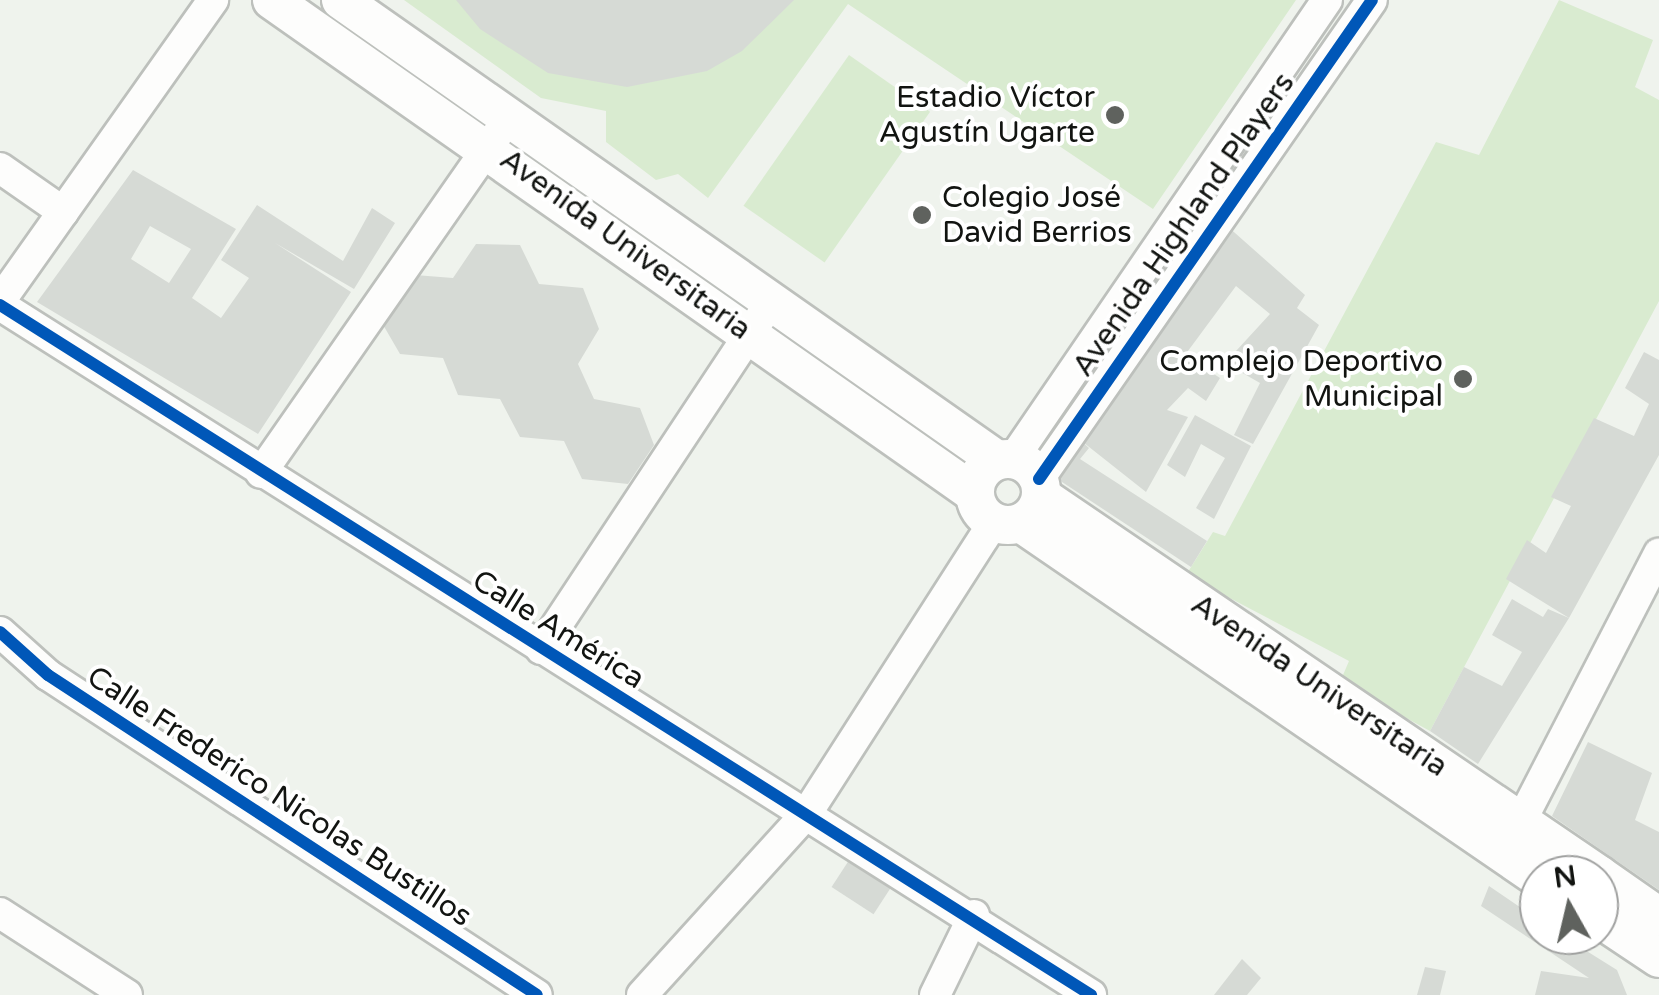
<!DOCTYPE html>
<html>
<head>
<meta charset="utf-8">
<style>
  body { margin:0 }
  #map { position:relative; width:1659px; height:995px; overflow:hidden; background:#eff3ed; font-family:"Varela Round",sans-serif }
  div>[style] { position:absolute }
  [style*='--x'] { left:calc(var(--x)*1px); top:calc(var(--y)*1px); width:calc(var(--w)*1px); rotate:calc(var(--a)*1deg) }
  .green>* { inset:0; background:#d9ebd0; transform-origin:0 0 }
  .building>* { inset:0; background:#d6dad5; transform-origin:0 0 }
  .roads { filter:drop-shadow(2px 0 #bdc0bc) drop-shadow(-2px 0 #bdc0bc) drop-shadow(0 2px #bdc0bc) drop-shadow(0 -2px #bdc0bc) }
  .minor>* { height:30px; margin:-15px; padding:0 15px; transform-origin:15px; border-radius:15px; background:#fdfdfc }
  .major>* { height:38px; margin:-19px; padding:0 19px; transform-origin:19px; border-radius:19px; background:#fdfdfc }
  .major>.ring { margin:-19px; padding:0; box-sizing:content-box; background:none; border:38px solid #fdfdfc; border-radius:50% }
  .cycleway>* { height:12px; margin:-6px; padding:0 6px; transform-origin:6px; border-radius:6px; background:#0057b8 }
  .dots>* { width:28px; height:28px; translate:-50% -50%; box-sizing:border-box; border:5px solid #fff; border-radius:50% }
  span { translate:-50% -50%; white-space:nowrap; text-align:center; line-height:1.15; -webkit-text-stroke:8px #fff; paint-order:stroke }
  .poi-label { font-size:30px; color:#121411 }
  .right { translate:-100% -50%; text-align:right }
  .left { translate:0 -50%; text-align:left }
  .street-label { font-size:30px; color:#121411 }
  .north { position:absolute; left:1519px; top:855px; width:100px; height:100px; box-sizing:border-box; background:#fff; border:2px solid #a0a1a0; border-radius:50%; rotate:352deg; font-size:28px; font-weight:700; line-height:40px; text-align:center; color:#121411 }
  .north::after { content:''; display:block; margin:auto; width:35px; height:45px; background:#5f625e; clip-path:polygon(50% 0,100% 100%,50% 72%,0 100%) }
</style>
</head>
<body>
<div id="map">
  <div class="green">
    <div style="clip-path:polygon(404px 0,1296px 0,1153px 209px,848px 4px,708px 198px,678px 174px,656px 180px,606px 142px,606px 111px,541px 98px)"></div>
    <div style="clip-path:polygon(1559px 0,1653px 40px,1635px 87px,1659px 100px,1659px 301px,1430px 731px,1340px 682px,1349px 661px,1186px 575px,1213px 532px,1225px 536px,1436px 142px,1479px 155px)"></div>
    <div style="left:849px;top:55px;width:99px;height:184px;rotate:35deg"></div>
  </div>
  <div class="building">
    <div style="clip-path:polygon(456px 0,794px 0,742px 51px,707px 71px,627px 87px,548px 73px,480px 29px)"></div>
    <div style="clip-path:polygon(evenodd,133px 170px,236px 229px,192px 298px,221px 318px,249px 278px,221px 260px,257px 205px,343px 261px,372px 208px,395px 223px,354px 289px,275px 243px,351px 292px,258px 434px,37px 302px,133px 170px,150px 226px,191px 249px,169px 283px,131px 259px,150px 226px)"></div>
    <div style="clip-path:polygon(1226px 225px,1305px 295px,1297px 308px,1319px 325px,1253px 444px,1234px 435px,1260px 383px,1225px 363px,1270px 314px,1236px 286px,1185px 355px,1220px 378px,1206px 401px,1188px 388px,1167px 410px,1188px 417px,1146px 492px,1079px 439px,1089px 448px,1080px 459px,1207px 541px,1191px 567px,1059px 480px,1060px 460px)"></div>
    <div style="clip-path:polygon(476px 244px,520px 245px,539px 284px,583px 288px,599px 329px,578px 364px,594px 399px,640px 408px,654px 445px,628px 484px,582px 479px,564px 441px,520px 437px,500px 399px,458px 395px,443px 358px,400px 354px,382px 323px,415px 275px,453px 278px)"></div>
    <div style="clip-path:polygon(1644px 352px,1659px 360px,1659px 455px,1569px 618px,1506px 579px,1527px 540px,1546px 553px,1571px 506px,1551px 497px,1594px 418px,1634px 436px,1649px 404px,1625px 388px)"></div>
    <div style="clip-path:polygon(1195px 415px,1251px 446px,1214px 519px,1196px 508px,1225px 458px,1201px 444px,1185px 477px,1167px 465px)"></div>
    <div style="clip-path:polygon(1512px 599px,1543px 617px,1548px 609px,1569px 618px,1478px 764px,1430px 731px,1464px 667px,1502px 686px,1522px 652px,1492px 635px)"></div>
    <div style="clip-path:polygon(1588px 742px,1652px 773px,1635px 820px,1659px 832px,1659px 890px,1552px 816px)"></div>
    <div style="left:855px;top:851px;width:50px;height:43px;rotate:33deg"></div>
    <div style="clip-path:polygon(1489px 886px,1539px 920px,1539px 935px,1561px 935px,1617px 970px,1627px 995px,1535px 995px,1541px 971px,1589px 978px,1481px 906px)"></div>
    <div style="clip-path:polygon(1242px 959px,1261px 978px,1247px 995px,1214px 995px)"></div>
    <div style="clip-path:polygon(1425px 967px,1446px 971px,1440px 995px,1417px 995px)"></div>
  </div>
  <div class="roads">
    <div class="minor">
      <div style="--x:0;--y:168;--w:77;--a:34.9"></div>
      <div style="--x:0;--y:301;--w:369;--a:-54.7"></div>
      <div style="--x:0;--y:305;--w:1291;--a:32.31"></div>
      <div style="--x:1013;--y:459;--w:556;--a:-55.62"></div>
      <div style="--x:261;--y:473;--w:412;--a:-55.1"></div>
      <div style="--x:1039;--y:479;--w:583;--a:-55.19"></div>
      <div style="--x:0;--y:632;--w:64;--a:41.9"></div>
      <div style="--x:48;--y:675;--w:584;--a:33.2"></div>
      <div style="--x:541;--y:649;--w:397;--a:-56.5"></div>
      <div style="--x:1521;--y:821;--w:301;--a:-62.7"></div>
      <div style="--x:0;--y:913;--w:151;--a:32.8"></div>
      <div style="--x:642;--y:995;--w:246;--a:-47.8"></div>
      <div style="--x:807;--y:813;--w:346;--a:-57.3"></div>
      <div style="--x:935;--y:995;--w:89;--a:-64"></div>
    </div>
    <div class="major">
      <div style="--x:272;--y:0;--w:858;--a:35.08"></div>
      <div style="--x:341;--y:0;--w:801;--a:35.04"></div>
      <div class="ring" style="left:975px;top:459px;width:28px;height:28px"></div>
      <div style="--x:1041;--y:496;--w:675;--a:34.18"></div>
      <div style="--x:1021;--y:523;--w:628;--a:34.42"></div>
      <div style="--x:1599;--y:875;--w:73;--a:35"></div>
      <div style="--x:1599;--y:918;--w:72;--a:33.7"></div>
    </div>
  </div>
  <div class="cycleway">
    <div style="--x:0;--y:305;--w:1291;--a:32.31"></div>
    <div style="--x:1039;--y:479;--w:583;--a:-55.19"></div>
    <div style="--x:0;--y:632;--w:64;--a:41.9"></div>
    <div style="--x:48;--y:675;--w:584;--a:33.2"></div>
  </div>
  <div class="dots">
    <div style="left:1115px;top:115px;background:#5f625e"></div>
    <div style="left:922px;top:215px;background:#5f625e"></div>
    <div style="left:1463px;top:379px;background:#5f625e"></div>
  </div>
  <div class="poi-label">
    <span class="right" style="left:1095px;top:115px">Estadio Víctor<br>Agustín Ugarte</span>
    <span class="left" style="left:942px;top:215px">Colegio José<br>David Berrios</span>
    <span class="right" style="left:1443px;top:379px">Complejo Deportivo<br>Municipal</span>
  </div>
  <div class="street-label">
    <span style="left:1184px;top:225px;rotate:-55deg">Avenida Highland Players</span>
    <span style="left:625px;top:245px;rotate:36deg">Avenida Universitaria</span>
    <span style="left:558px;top:630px;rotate:32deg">Calle América</span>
    <span style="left:1319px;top:686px;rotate:34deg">Avenida Universitaria</span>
    <span style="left:279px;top:797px;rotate:33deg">Calle Frederico Nicolas Bustillos</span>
  </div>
  <div class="north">N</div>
</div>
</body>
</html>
